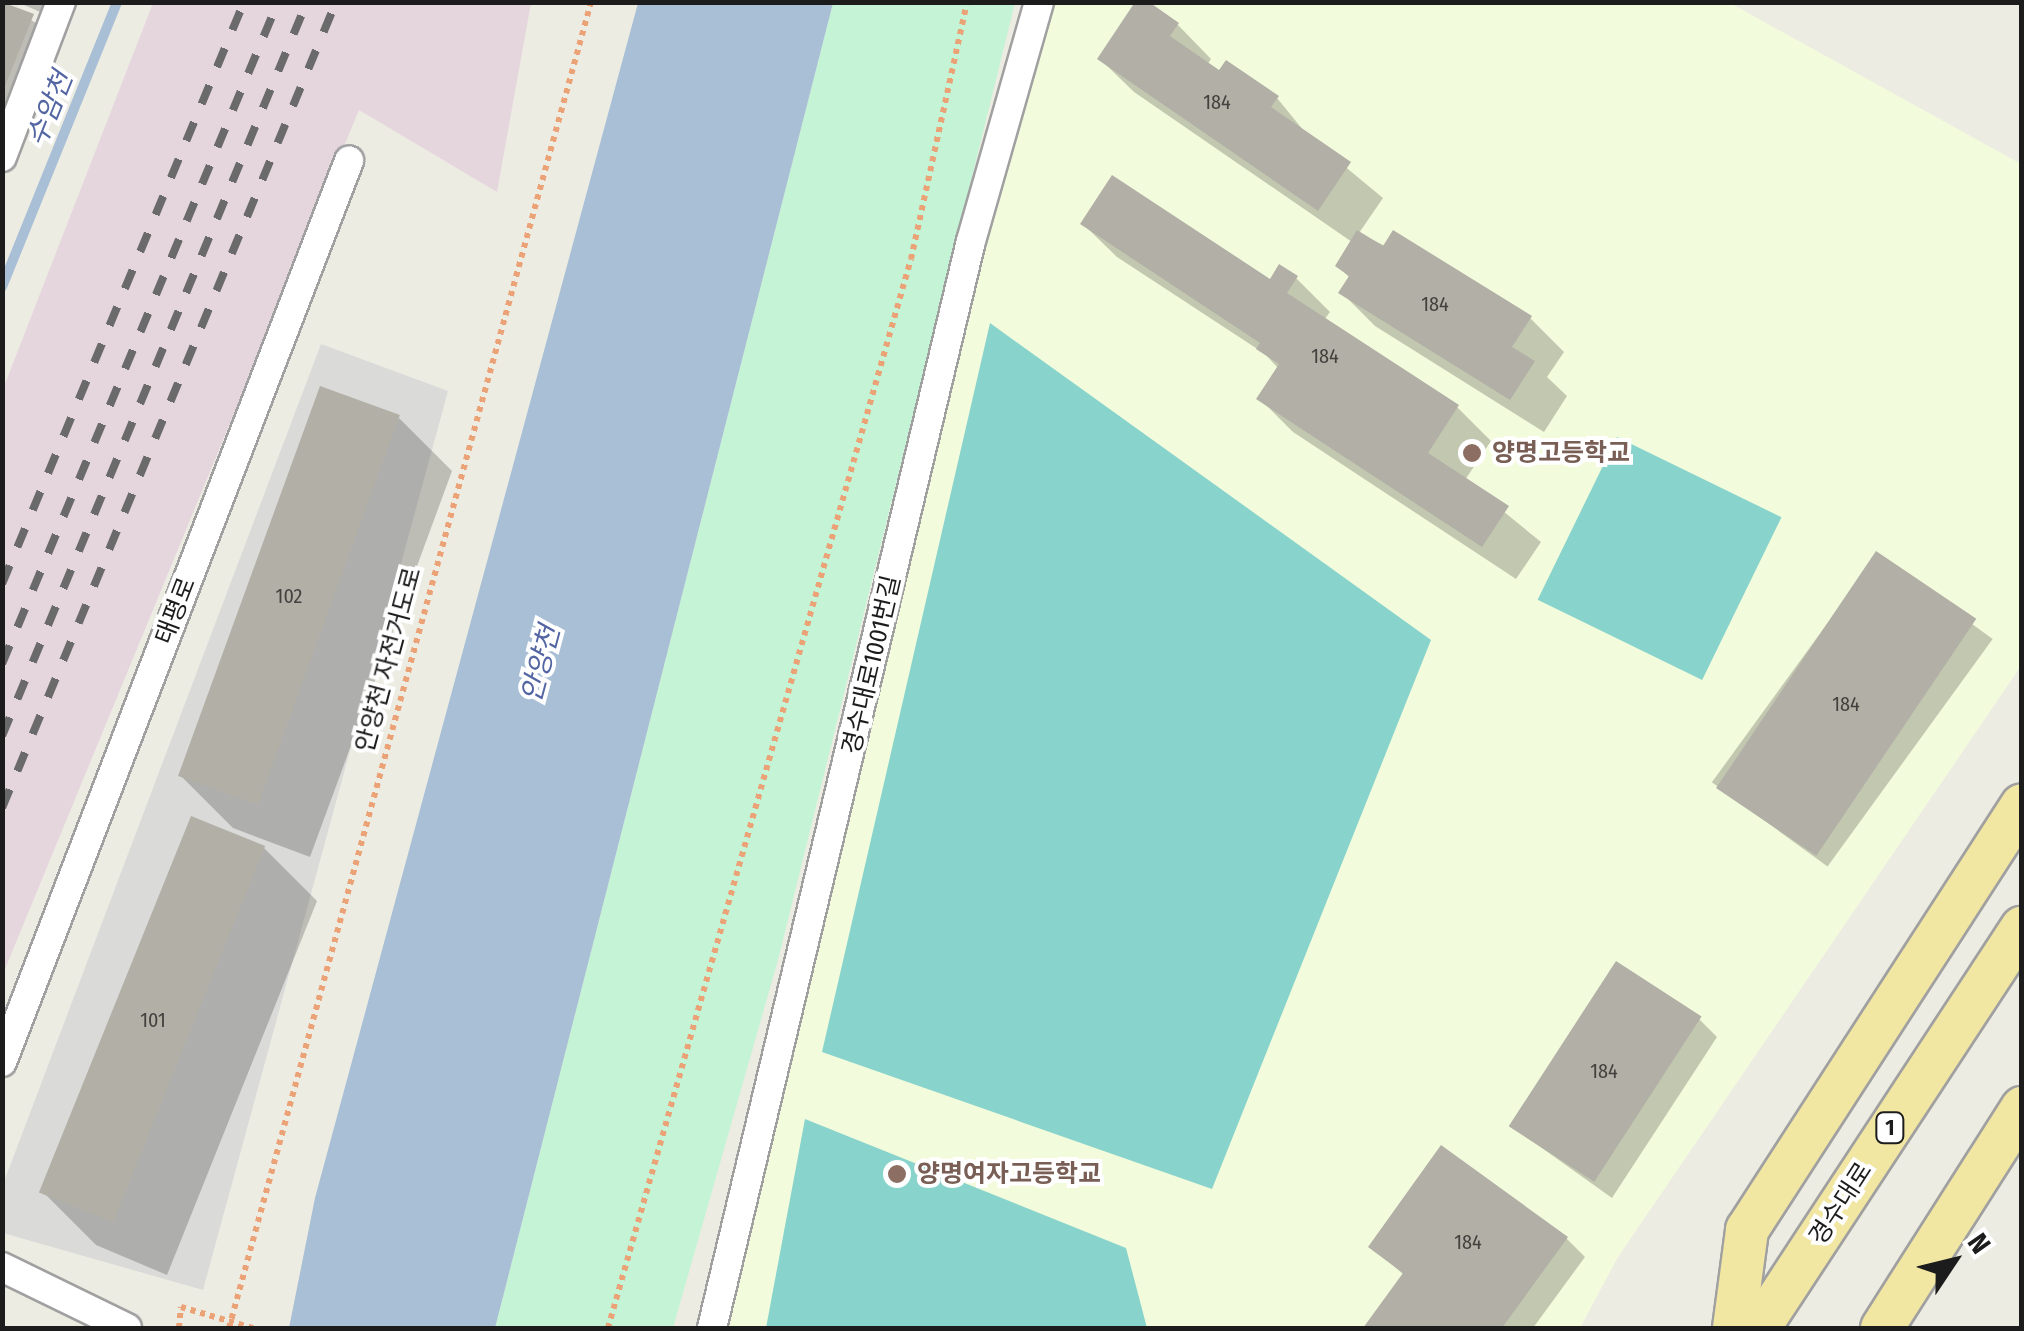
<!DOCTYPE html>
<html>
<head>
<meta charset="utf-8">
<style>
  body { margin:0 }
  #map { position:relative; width:2024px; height:1331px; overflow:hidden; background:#edece3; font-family:"Fira Sans Condensed","Noto Sans KR",sans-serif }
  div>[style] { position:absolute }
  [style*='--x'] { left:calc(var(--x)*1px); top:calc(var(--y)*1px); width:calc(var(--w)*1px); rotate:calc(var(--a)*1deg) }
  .residential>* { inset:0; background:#dadad9 }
  .industrial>* { inset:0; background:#e5d6de }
  .education>* { inset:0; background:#f3fbdd }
  .park>* { inset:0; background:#c4f3d5 }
  .pitch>* { inset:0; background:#88d4cc; transform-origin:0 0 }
  .water>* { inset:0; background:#a8bfd6 }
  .shadow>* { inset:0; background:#0003; transform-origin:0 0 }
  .stream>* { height:10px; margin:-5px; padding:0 5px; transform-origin:5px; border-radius:5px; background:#a8bfd6 }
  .building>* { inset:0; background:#b2afa6; transform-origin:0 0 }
  .path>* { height:6px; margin-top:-3px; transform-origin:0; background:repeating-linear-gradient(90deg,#eba276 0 5px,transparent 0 10px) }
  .roads { filter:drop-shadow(2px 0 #a0a0a0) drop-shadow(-2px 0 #a0a0a0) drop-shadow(0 2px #a0a0a0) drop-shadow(0 -2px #a0a0a0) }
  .minor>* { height:28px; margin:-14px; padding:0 14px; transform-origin:14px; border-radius:14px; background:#fff }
  .primary>* { height:42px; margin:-21px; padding:0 21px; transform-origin:21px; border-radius:21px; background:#f2e6a3 }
  .rail>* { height:8px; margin-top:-4px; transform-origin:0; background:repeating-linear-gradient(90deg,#6a6a6a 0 20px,transparent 0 40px) }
  .dots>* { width:28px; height:28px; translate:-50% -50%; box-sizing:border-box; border:5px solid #fff; border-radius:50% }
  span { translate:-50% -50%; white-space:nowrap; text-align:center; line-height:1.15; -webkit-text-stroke:8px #fff; paint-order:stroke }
  .number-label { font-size:20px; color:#42413e }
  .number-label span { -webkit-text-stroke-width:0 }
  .shield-label span { padding:2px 8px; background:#fff; border:2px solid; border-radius:8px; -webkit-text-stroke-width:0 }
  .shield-label { font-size:22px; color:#1c1c1c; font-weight:700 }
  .education-label { font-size:25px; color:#785e54; font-weight:700 }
  .left { translate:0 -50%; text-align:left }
  .street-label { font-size:25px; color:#1c1c1c }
  .water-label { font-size:28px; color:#5365a2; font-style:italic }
  .frame { position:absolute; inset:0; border:5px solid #1c1c1c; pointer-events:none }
  .north { position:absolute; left:1904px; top:1211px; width:100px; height:100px; -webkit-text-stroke:8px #fff; paint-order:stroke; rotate:55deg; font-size:28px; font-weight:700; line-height:40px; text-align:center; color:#1c1c1c }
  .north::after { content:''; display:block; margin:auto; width:35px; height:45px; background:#1c1c1c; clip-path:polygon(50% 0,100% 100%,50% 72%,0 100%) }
</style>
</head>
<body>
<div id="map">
  <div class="residential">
    <div style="clip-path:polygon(321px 344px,448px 391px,203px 1290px,3px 1233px,2px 1187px)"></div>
  </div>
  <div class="industrial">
    <div style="clip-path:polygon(153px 3px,531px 3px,497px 192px,359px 110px,3px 974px,3px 389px)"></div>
  </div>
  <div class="education">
    <div style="clip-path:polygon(1039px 3px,1730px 3px,2021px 164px,2021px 666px,1618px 1257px,1580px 1328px,712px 1328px)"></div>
  </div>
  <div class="park">
    <div style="clip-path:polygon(833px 3px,1015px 3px,778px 960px,673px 1328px,495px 1328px)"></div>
  </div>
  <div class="pitch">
    <div style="clip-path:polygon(990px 323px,1431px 640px,1212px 1189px,822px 1052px)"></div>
    <div style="left:1617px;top:437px;width:183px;height:181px;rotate:26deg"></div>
    <div style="clip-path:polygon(805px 1119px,1126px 1248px,1147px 1328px,766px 1328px)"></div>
  </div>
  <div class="water">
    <div style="clip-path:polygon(638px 3px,833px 3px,495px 1328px,289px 1328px,315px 1198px)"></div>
  </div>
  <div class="shadow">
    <div style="clip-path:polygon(17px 2px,66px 2px,59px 20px)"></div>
    <div style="clip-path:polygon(2px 4px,45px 28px,2px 119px)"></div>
    <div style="clip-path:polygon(1178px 25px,1211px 59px,1207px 65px,1277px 98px,1308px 136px,1383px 198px,1359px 233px,1530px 318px,1564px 352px,1547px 377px,1567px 396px,1544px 432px,1375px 326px,1341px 292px,1350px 278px,1338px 266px,1352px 242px,1134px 92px,1100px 59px)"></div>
    <div style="clip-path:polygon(1083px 224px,1271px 282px,1296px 278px,1330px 312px,1324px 320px,1457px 407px,1491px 441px,1465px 480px,1541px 542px,1516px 579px,1293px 432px,1259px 398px,1278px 368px,1265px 354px,1117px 257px)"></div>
    <div style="clip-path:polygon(399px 418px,452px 471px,310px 857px,233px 828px,180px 775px)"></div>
    <div style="left:1877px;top:555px;width:143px;height:281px;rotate:36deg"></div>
    <div style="clip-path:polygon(193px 819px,264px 848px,317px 901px,167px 1275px,96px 1245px,43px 1192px)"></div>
    <div style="clip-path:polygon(1699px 1019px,1717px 1037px,1612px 1198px,1511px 1126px)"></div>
    <div style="clip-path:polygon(1567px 1239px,1585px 1257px,1533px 1328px,1366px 1328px,1404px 1275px,1372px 1247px)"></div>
  </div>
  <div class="stream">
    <div style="--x:2;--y:287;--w:307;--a:-68"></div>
  </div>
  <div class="building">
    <div style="clip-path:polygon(2px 2px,34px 14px,3px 91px,2px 91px)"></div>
    <div style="clip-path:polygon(1135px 2px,1149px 2px,1179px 23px,1170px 36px,1219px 70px,1226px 60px,1279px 96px,1271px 107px,1351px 162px,1318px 211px,1097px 59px)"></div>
    <div style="clip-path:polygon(1112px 175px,1270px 279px,1279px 264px,1298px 276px,1287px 293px,1459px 405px,1428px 453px,1509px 506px,1482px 547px,1256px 399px,1279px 364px,1256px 349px,1260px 343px,1080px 224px)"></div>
    <div style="clip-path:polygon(1357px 230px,1383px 246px,1393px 230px,1532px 316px,1512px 347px,1535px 361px,1510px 400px,1338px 293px,1349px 276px,1335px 266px)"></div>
    <div style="left:320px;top:386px;width:85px;height:415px;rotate:20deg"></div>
    <div style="left:1876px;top:551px;width:121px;height:286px;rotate:34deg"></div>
    <div style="left:191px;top:816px;width:80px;height:406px;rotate:22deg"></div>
    <div style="left:1616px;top:961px;width:102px;height:197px;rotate:33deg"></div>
    <div style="clip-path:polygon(1441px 1145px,1568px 1237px,1502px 1328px,1363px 1328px,1403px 1273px,1368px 1247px)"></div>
  </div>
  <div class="path">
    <div style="--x:179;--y:1328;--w:21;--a:-85"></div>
    <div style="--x:181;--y:1307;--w:75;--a:16.3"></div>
    <div style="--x:229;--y:1328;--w:1375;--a:-74.73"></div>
    <div style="--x:608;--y:1328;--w:1111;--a:-74.18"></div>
    <div style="--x:911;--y:259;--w:263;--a:-77.7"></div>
  </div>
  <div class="roads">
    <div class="minor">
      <div style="--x:2;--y:157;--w:166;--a:-69.2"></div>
      <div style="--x:2;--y:1062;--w:966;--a:-68.94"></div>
      <div style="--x:2;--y:1267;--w:139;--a:26"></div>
      <div style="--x:712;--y:1328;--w:1117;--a:-76.6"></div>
      <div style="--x:971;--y:241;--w:248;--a:-74.1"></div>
    </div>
    <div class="primary">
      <div style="--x:1734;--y:1328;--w:99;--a:-82.4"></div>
      <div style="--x:1747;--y:1230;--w:506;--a:-57.09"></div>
      <div style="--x:1759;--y:1328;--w:479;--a:-56.7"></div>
      <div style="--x:1882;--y:1328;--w:261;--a:-57.5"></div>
    </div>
  </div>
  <div class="rail">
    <div style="--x:2;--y:584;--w:630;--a:-67.42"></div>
    <div style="--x:2;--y:664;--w:717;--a:-67.37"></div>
    <div style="--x:2;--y:736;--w:795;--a:-67.44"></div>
    <div style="--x:2;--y:808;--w:872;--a:-67.49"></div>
  </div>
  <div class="dots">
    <div style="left:1472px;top:453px;background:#8d6e63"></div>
    <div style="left:897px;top:1174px;background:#8d6e63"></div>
  </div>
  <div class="number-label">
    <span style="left:1217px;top:102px">184</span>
    <span style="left:1435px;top:304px">184</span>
    <span style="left:1325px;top:356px">184</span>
    <span style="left:289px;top:596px">102</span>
    <span style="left:1846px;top:704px">184</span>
    <span style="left:153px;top:1020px">101</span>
    <span style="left:1604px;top:1071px">184</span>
    <span style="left:1468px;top:1242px">184</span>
  </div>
  <div class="shield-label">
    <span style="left:1890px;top:1128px">1</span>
  </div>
  <div class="education-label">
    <span class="left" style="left:1492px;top:453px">양명고등학교</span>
    <span class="left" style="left:917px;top:1174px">양명여자고등학교</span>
  </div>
  <div class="street-label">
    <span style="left:176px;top:611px;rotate:-69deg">태평로</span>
    <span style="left:389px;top:660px;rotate:-75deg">안양천 자전거도로</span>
    <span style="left:872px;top:665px;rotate:-77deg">경수대로1001번길</span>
    <span style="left:1841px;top:1204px;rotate:-57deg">경수대로</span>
  </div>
  <div class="water-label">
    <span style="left:50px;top:109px;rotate:-68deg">수암천</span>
    <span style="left:541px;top:664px;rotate:-75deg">안양천</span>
  </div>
  <div class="frame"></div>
  <div class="north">N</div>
</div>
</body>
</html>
